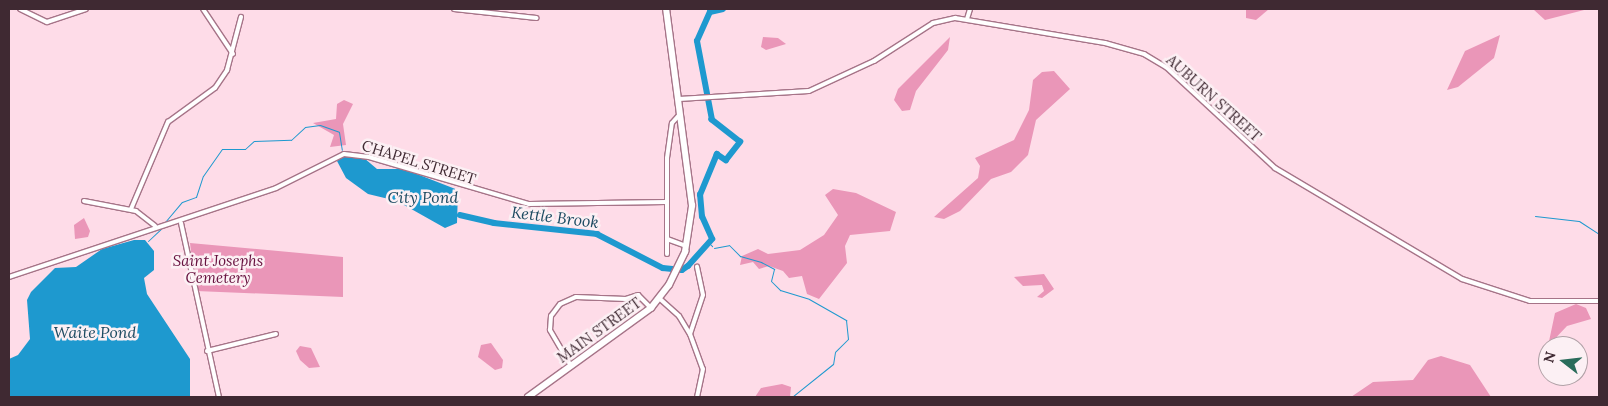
<!DOCTYPE html>
<html>
<head>
<meta charset="utf-8">
<style>
  body { margin:0 }
  #map { position:relative; width:1608px; height:406px; overflow:hidden; background:#fedce8; font-family:Lora,serif }
  div>[style] { position:absolute }
  [style*='--x'] { left:calc(var(--x)*1px); top:calc(var(--y)*1px); width:calc(var(--w)*1px); rotate:calc(var(--a)*1deg) }
  .green>* { inset:0; background:#ea96b8 }
  .water>* { inset:0; background:#1e99cf }
  .stream>* { height:1px; margin:-0.5px; padding:0 0.5px; transform-origin:0.5px; border-radius:0.5px; background:#1e99cf }
  .river>* { height:5.5px; margin:-2.75px; padding:0 2.75px; transform-origin:2.75px; border-radius:2.75px; background:#1e99cf }
  .roads { filter:drop-shadow(1px 0 #a67488) drop-shadow(-1px 0 #a67488) drop-shadow(0 1px #a67488) drop-shadow(0 -1px #a67488) }
  .minor>* { height:4px; margin:-2px; padding:0 2px; transform-origin:2px; border-radius:2px; background:#fff }
  .highway>* { height:5.5px; margin:-2.75px; padding:0 2.75px; transform-origin:2.75px; border-radius:2.75px; background:#fff }
  span { translate:-50% -50%; white-space:nowrap; text-align:center; line-height:1.15; -webkit-text-stroke:5px #fcf0f4; paint-order:stroke }
  .street-label { font-size:15px; color:#3f2932 }
  .park-label { font-size:15px; color:#66103e; font-style:italic }
  .water-label { font-size:16px; color:#1c4a61; font-style:italic }
  .frame { position:absolute; inset:0; border:10px solid #3f2932; pointer-events:none }
  .north { position:absolute; left:1538px; top:336px; width:50px; height:50px; box-sizing:border-box; background:#fcf0f4; border:1px solid #b0a0a6; border-radius:50%; rotate:286deg; font-size:14px; font-weight:700; line-height:20px; text-align:center; color:#3f2932 }
  .north::after { content:''; display:block; margin:auto; width:18px; height:22px; background:#2a6c5b; clip-path:polygon(50% 0,100% 100%,50% 72%,0 100%) }
</style>
</head>
<body>
<div id="map">
  <div class="green">
    <div style="clip-path:polygon(1246px 9px,1269px 9px,1256px 20px,1246px 18px)"></div>
    <div style="clip-path:polygon(1533px 9px,1588px 9px,1545px 20px)"></div>
    <div style="clip-path:polygon(1500px 35px,1494px 58px,1458px 87px,1447px 90px,1465px 51px)"></div>
    <div style="clip-path:polygon(763px 37px,778px 38px,786px 44px,766px 50px,761px 47px)"></div>
    <div style="clip-path:polygon(950px 37px,948px 50px,916px 91px,910px 110px,902px 111px,894px 100px,898px 89px)"></div>
    <div style="clip-path:polygon(1054px 71px,1070px 89px,1036px 120px,1028px 155px,1011px 172px,991px 179px,960px 211px,944px 219px,934px 217px,978px 178px,980px 166px,975px 158px,1014px 140px,1029px 110px,1033px 80px,1042px 72px)"></div>
    <div style="clip-path:polygon(344px 100px,353px 104px,343px 124px,346px 145px,330px 147px,334px 135px,313px 123px,336px 119px,337px 104px)"></div>
    <div style="clip-path:polygon(833px 189px,856px 193px,896px 212px,890px 231px,850px 235px,845px 246px,847px 263px,819px 299px,807px 294px,802px 276px,789px 278px,783px 271px,769px 266px,759px 269px,753px 262px,740px 265px,742px 256px,758px 249px,768px 254px,800px 250px,824px 235px,838px 215px,825px 195px)"></div>
    <div style="clip-path:polygon(84px 218px,90px 231px,88px 237px,75px 239px,74px 225px)"></div>
    <div style="clip-path:polygon(190px 243px,343px 257px,343px 297px,196px 291px)"></div>
    <div style="clip-path:polygon(1044px 274px,1054px 289px,1042px 298px,1037px 297px,1044px 291px,1042px 285px,1023px 286px,1014px 277px)"></div>
    <div style="clip-path:polygon(1576px 304px,1586px 308px,1591px 319px,1567px 326px,1548px 346px,1555px 313px)"></div>
    <div style="clip-path:polygon(491px 343px,503px 360px,502px 368px,495px 370px,478px 357px,481px 345px)"></div>
    <div style="clip-path:polygon(300px 346px,311px 348px,320px 367px,309px 368px,300px 360px,296px 351px)"></div>
    <div style="clip-path:polygon(1441px 356px,1470px 365px,1491px 397px,1351px 397px,1373px 382px,1413px 380px,1428px 360px)"></div>
    <div style="clip-path:polygon(782px 384px,791px 387px,790px 397px,755px 397px,761px 388px)"></div>
  </div>
  <div class="water">
    <div style="clip-path:polygon(342px 156px,364px 158px,377px 169px,404px 169px,458px 190px,457px 223px,445px 228px,397px 201px,368px 194px,346px 178px,337px 161px)"></div>
    <div style="clip-path:polygon(134px 240px,145px 240px,154px 251px,154px 270px,144px 278px,147px 294px,190px 359px,190px 397px,9px 397px,9px 359px,18px 355px,30px 339px,27px 300px,31px 292px,55px 268px,76px 267px,102px 249px)"></div>
  </div>
  <div class="stream">
    <div style="--x:1535;--y:216;--w:44;--a:6.5"></div>
    <div style="--x:1579;--y:221;--w:24;--a:33"></div>
    <div style="--x:165;--y:222;--w:26;--a:-50"></div>
    <div style="--x:182;--y:202;--w:15;--a:-20"></div>
    <div style="--x:196;--y:197;--w:22;--a:-72"></div>
    <div style="--x:203;--y:176;--w:33;--a:-55"></div>
    <div style="--x:222;--y:149;--w:23;--a:0"></div>
    <div style="--x:245;--y:149;--w:12;--a:-42"></div>
    <div style="--x:254;--y:141;--w:37;--a:-2"></div>
    <div style="--x:291;--y:140;--w:19;--a:-43"></div>
    <div style="--x:305;--y:127;--w:15;--a:-8"></div>
    <div style="--x:320;--y:125;--w:20;--a:20"></div>
    <div style="--x:339;--y:132;--w:18;--a:81"></div>
    <div style="--x:148;--y:241;--w:18;--a:-43"></div>
    <div style="--x:710;--y:244;--w:3;--a:45"></div>
    <div style="--x:714;--y:248;--w:15;--a:-11"></div>
    <div style="--x:729;--y:245;--w:16;--a:45"></div>
    <div style="--x:740;--y:256;--w:22;--a:16"></div>
    <div style="--x:761;--y:262;--w:15;--a:28"></div>
    <div style="--x:774;--y:269;--w:12;--a:104"></div>
    <div style="--x:771;--y:281;--w:13;--a:45"></div>
    <div style="--x:780;--y:290;--w:30;--a:17"></div>
    <div style="--x:809;--y:299;--w:43;--a:29.6"></div>
    <div style="--x:846;--y:320;--w:19;--a:84"></div>
    <div style="--x:848;--y:339;--w:18;--a:135"></div>
    <div style="--x:835;--y:352;--w:12;--a:99"></div>
    <div style="--x:833;--y:364;--w:53;--a:141.2"></div>
  </div>
  <div class="river">
    <div style="--x:460;--y:215;--w:35;--a:13"></div>
    <div style="--x:494;--y:223;--w:104;--a:6.1"></div>
    <div style="--x:597;--y:234;--w:74;--a:27.3"></div>
    <div style="--x:663;--y:268;--w:19;--a:6"></div>
    <div style="--x:682;--y:270;--w:7;--a:-34"></div>
    <div style="--x:688;--y:266;--w:36;--a:-48"></div>
    <div style="--x:712;--y:239;--w:24;--a:-114"></div>
    <div style="--x:702;--y:217;--w:22;--a:-95"></div>
    <div style="--x:700;--y:195;--w:44;--a:-67.5"></div>
    <div style="--x:717;--y:154;--w:11;--a:34"></div>
    <div style="--x:726;--y:160;--w:23;--a:-52"></div>
    <div style="--x:740;--y:142;--w:36;--a:-142"></div>
    <div style="--x:712;--y:120;--w:80;--a:-100.8"></div>
    <div style="--x:697;--y:41;--w:32;--a:-66"></div>
    <div style="--x:710;--y:12;--w:13;--a:-13"></div>
  </div>
  <div class="roads">
    <div class="minor">
      <div style="--x:20;--y:9;--w:30;--a:26"></div>
      <div style="--x:47;--y:22;--w:41;--a:-18.4"></div>
      <div style="--x:203;--y:9;--w:54;--a:56.3"></div>
      <div style="--x:454;--y:9;--w:83;--a:6.2"></div>
      <div style="--x:967;--y:19;--w:10;--a:-73"></div>
      <div style="--x:679;--y:99;--w:130;--a:-3.5"></div>
      <div style="--x:809;--y:91;--w:72;--a:-24.8"></div>
      <div style="--x:874;--y:61;--w:70;--a:-32.8"></div>
      <div style="--x:933;--y:23;--w:23;--a:-13"></div>
      <div style="--x:955;--y:18;--w:152;--a:9.5"></div>
      <div style="--x:1105;--y:43;--w:41;--a:15.8"></div>
      <div style="--x:1144;--y:54;--w:26;--a:31"></div>
      <div style="--x:1166;--y:67;--w:149;--a:42.8"></div>
      <div style="--x:1275;--y:168;--w:217;--a:30.7"></div>
      <div style="--x:1462;--y:279;--w:71;--a:17.9"></div>
      <div style="--x:1530;--y:301;--w:69;--a:0"></div>
      <div style="--x:84;--y:201;--w:53;--a:10.9"></div>
      <div style="--x:136;--y:211;--w:24;--a:38"></div>
      <div style="--x:131;--y:209;--w:95;--a:-67"></div>
      <div style="--x:168;--y:122;--w:58;--a:-35.9"></div>
      <div style="--x:215;--y:88;--w:22;--a:-56"></div>
      <div style="--x:227;--y:70;--w:55;--a:-75.2"></div>
      <div style="--x:181;--y:223;--w:178;--a:77.7"></div>
      <div style="--x:667;--y:239;--w:20;--a:20"></div>
      <div style="--x:667;--y:254;--w:96;--a:-90"></div>
      <div style="--x:667;--y:158;--w:35;--a:-82"></div>
      <div style="--x:672;--y:123;--w:12;--a:-48"></div>
      <div style="--x:9;--y:277;--w:281;--a:-18.4"></div>
      <div style="--x:276;--y:188;--w:76;--a:-26.6"></div>
      <div style="--x:344;--y:154;--w:25;--a:7"></div>
      <div style="--x:369;--y:157;--w:167;--a:16.4"></div>
      <div style="--x:529;--y:204;--w:137;--a:-0.8"></div>
      <div style="--x:659;--y:298;--w:27;--a:42"></div>
      <div style="--x:679;--y:316;--w:21;--a:59"></div>
      <div style="--x:690;--y:334;--w:37;--a:70"></div>
      <div style="--x:703;--y:369;--w:29;--a:102"></div>
      <div style="--x:690;--y:334;--w:41;--a:-71.6"></div>
      <div style="--x:703;--y:295;--w:29;--a:-102"></div>
      <div style="--x:207;--y:351;--w:71;--a:-13.8"></div>
      <div style="--x:571;--y:366;--w:42;--a:-120.3"></div>
      <div style="--x:550;--y:330;--w:14;--a:-86"></div>
      <div style="--x:551;--y:316;--w:15;--a:-53"></div>
      <div style="--x:560;--y:304;--w:17;--a:-24"></div>
      <div style="--x:576;--y:297;--w:50;--a:2.3"></div>
      <div style="--x:626;--y:299;--w:13;--a:-18"></div>
      <div style="--x:638;--y:295;--w:18;--a:45"></div>
    </div>
    <div class="highway">
      <div style="--x:528;--y:397;--w:152;--a:-35.9"></div>
      <div style="--x:651;--y:308;--w:29;--a:-52"></div>
      <div style="--x:669;--y:285;--w:37;--a:-64"></div>
      <div style="--x:685;--y:252;--w:47;--a:-81.3"></div>
      <div style="--x:692;--y:206;--w:199;--a:-97.5"></div>
    </div>
  </div>
  <div class="street-label">
    <span style="left:1214px;top:98px;rotate:42deg">AUBURN STREET</span>
    <span style="left:419px;top:162px;rotate:17deg">CHAPEL STREET</span>
    <span style="left:599px;top:330px;rotate:-36deg">MAIN STREET</span>
  </div>
  <div class="park-label">
    <span style="left:218px;top:269px">Saint Josephs<br>Cemetery</span>
  </div>
  <div class="water-label">
    <span style="left:423px;top:197px">City Pond</span>
    <span style="left:555px;top:217px;rotate:7deg">Kettle Brook</span>
    <span style="left:95px;top:332px">Waite Pond</span>
  </div>
  <div class="frame"></div>
  <div class="north">N</div>
</div>
</body>
</html>
